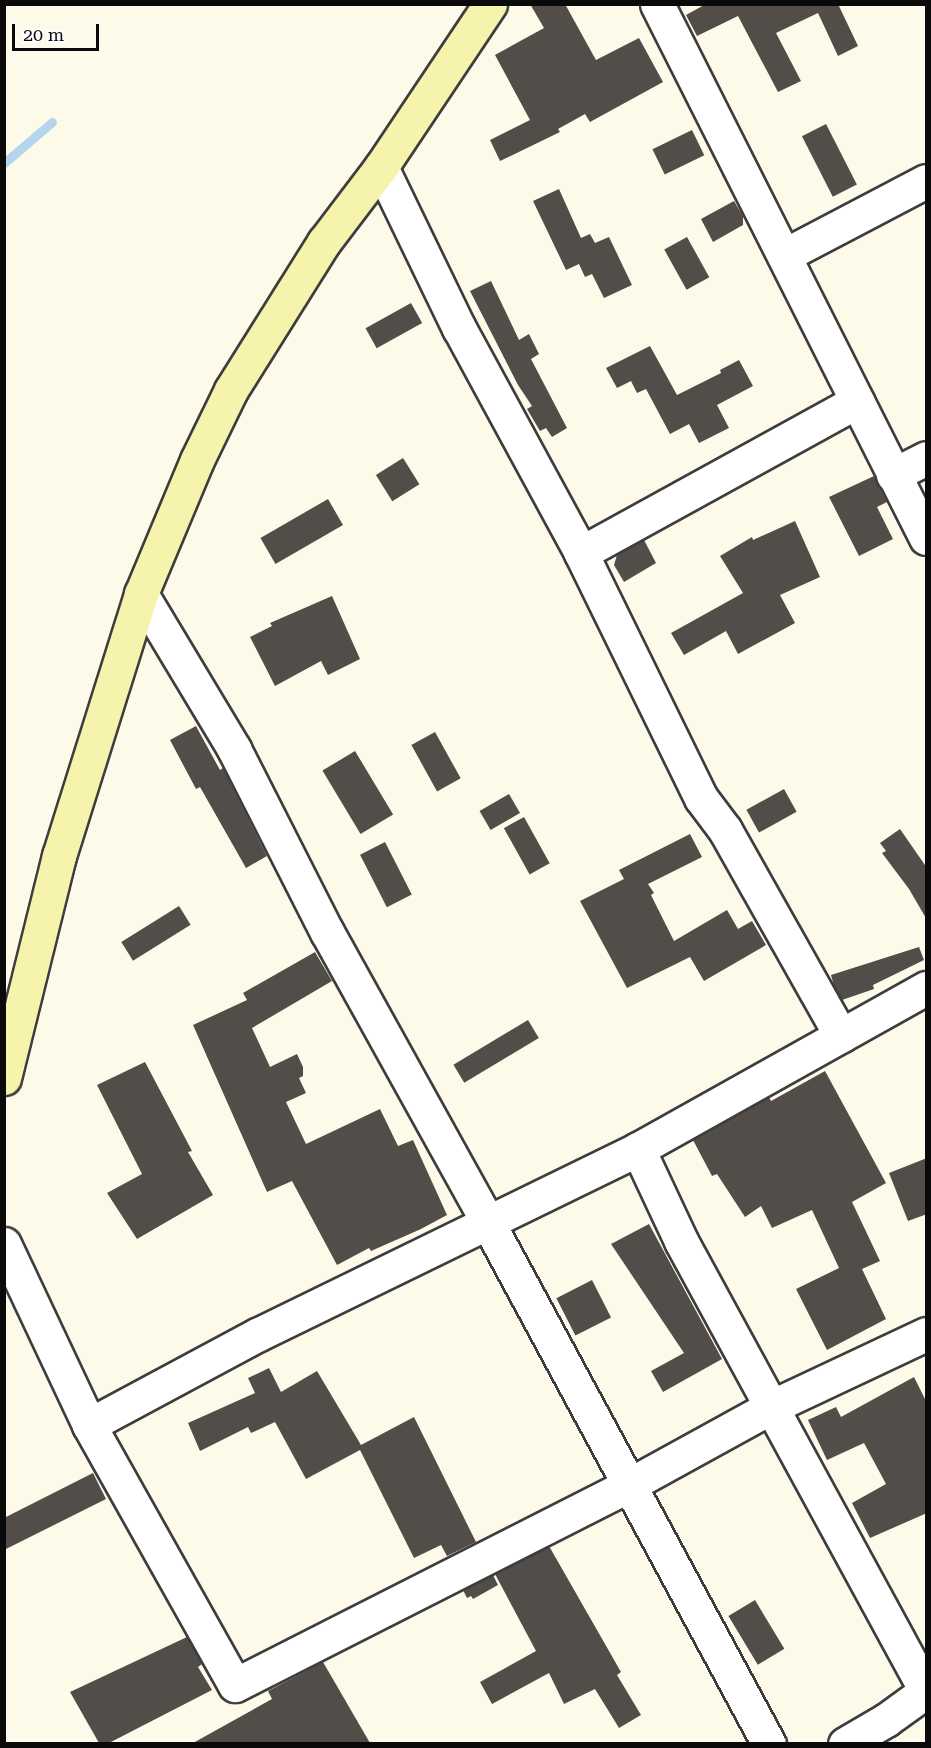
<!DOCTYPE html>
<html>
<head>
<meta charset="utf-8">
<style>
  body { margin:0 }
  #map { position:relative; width:931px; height:1748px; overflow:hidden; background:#fdfaea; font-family:"Roboto Serif",serif }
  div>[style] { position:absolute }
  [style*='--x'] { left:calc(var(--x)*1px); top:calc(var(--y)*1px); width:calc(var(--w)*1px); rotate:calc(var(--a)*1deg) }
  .stream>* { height:9px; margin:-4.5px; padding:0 4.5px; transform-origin:4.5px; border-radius:4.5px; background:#b5d5ee }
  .building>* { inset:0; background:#524d48; transform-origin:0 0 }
  .roads { filter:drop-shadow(2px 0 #3d3d3d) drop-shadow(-2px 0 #3d3d3d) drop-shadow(0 2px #3d3d3d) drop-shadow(0 -2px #3d3d3d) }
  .minor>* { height:33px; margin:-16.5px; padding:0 16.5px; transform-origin:16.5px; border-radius:16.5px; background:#fff }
  .secondary>* { height:33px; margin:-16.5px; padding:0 16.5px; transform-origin:16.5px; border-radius:16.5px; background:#f6f3ac }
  span { translate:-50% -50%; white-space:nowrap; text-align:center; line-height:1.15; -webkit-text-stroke:6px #fff; paint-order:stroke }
  .frame { position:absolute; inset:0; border:6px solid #0a0a0a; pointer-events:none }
  .scale { position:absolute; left:12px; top:24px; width:87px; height:27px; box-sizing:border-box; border:3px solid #0a0a0a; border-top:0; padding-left:8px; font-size:18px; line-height:21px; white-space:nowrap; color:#0a0a0a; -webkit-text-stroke:4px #fff; paint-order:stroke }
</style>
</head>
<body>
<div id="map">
  <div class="stream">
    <div style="--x:4;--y:163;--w:63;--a:-40.5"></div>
  </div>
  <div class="building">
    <div style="clip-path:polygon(530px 4px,565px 4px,596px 60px,639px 38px,663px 82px,590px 122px,585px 114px,558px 129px,560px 132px,500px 161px,490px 140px,530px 120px,495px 55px,544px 28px)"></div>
    <div style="clip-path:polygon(706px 4px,838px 4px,858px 46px,838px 56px,818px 13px,776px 33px,801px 81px,778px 92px,738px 16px,697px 36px,686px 15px)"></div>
    <div style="left:826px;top:124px;width:68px;height:27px;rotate:63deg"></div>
    <div style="left:692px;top:130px;width:28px;height:44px;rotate:64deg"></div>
    <div style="clip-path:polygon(559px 189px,581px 238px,590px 234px,595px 243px,609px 237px,632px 285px,604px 298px,592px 274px,585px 277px,579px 264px,566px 270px,533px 201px)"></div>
    <div style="clip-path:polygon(734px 201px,743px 216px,743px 225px,713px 242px,701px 219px)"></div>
    <div style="left:687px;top:237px;width:46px;height:26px;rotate:61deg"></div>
    <div style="clip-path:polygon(491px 281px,519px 340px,529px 334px,539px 354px,531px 359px,567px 428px,552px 437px,546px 428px,540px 431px,527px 409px,532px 406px,518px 385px,470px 291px)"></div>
    <div style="left:411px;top:303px;width:23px;height:52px;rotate:61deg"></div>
    <div style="clip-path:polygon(650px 346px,677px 395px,721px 373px,720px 370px,739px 360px,753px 386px,717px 405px,729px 428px,699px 443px,689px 424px,670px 434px,646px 389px,637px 393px,631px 381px,617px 388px,606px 368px)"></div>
    <div style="left:403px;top:458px;width:31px;height:32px;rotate:58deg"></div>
    <div style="clip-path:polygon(874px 476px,887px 502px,877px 507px,893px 539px,859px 556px,829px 497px)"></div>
    <div style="left:328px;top:499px;width:30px;height:78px;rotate:60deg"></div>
    <div style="clip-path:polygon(795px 521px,820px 577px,780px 595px,795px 623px,738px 654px,726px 631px,684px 655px,671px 633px,743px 593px,720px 556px,752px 537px,753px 540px)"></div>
    <div style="clip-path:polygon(644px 540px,656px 563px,624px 582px,614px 565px,617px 555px)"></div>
    <div style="clip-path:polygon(332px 596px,360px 659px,328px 675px,321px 661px,275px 686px,250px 637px,272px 626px,270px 623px)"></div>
    <div style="clip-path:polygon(196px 726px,220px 770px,223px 768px,267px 856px,246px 868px,200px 787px,196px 789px,170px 740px)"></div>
    <div style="left:435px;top:732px;width:53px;height:27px;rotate:61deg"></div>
    <div style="left:355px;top:751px;width:74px;height:38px;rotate:59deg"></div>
    <div style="left:784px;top:789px;width:26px;height:43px;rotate:61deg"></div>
    <div style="left:509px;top:794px;width:22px;height:34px;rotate:60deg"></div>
    <div style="left:524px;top:817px;width:53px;height:23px;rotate:61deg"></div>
    <div style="clip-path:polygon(900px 829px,927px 868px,927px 920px,909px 889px,882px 853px,886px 851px,880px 843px)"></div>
    <div style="clip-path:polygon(690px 834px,702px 857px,648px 884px,654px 893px,651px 895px,674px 941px,727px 910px,738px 929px,752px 921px,766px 945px,704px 981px,690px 957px,627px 988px,580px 901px,624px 879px,619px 870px)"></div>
    <div style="left:385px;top:842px;width:59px;height:28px;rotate:63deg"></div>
    <div style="left:179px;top:906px;width:22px;height:68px;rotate:58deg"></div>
    <div style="clip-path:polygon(919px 947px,924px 960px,873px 985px,874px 989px,842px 1000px,834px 986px,831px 975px)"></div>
    <div style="clip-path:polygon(315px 952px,332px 981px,252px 1028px,270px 1067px,297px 1054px,303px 1067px,303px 1076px,299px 1078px,306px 1093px,286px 1102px,306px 1144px,380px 1109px,398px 1146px,413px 1140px,447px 1215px,421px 1229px,371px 1251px,369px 1248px,337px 1265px,292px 1181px,267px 1192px,193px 1025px,247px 1000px,243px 993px)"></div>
    <div style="left:528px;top:1020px;width:21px;height:87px;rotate:59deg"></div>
    <div style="clip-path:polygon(145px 1062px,192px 1151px,188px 1152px,213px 1195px,137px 1239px,107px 1193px,142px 1174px,97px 1085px)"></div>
    <div style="clip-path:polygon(825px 1071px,886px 1183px,852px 1202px,880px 1261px,862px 1269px,886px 1319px,827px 1350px,796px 1289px,839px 1268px,812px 1210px,772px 1228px,761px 1206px,745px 1217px,717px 1174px,712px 1176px,693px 1140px,769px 1097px,771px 1101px)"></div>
    <div style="clip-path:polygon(927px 1158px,927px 1214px,908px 1221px,889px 1173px)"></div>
    <div style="clip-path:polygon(649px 1224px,722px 1359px,663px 1392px,651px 1371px,684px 1353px,611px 1244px)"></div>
    <div style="left:592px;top:1280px;width:42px;height:40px;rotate:63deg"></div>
    <div style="clip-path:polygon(269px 1368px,281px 1392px,317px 1371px,361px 1445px,414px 1417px,476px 1542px,447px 1556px,441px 1545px,414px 1558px,360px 1450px,306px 1479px,275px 1422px,251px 1433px,248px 1427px,200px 1451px,188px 1423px,255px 1393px,248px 1378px)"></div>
    <div style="clip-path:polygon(914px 1377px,927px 1403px,927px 1513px,870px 1538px,852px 1503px,886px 1484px,864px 1443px,827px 1460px,808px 1420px,836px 1407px,841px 1417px)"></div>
    <div style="clip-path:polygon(93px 1473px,106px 1499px,4px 1550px,4px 1518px)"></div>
    <div style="clip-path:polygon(549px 1546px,621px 1672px,617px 1675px,641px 1715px,619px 1728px,595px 1689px,564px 1704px,549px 1673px,492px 1704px,480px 1682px,536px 1651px,495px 1574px)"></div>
    <div style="clip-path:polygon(493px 1575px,498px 1585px,473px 1599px,471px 1596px,467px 1598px,463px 1590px)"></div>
    <div style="left:755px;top:1600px;width:57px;height:31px;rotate:59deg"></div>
    <div style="clip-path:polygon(187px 1637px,202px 1664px,198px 1667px,212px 1690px,109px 1743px,99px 1743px,70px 1692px)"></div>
    <div style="clip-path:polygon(323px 1662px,370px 1743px,193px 1743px,272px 1699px,268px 1691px)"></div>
  </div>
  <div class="roads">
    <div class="minor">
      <div style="--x:657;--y:4;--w:598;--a:63.26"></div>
      <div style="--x:381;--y:167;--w:179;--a:64.2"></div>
      <div style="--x:459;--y:328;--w:256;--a:61.5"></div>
      <div style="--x:581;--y:553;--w:273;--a:63.9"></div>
      <div style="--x:701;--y:798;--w:40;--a:53"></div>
      <div style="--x:725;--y:830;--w:236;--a:60.6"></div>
      <div style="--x:785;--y:255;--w:159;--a:-27.7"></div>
      <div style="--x:893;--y:475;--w:37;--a:-27"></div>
      <div style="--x:581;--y:553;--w:315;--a:-28.8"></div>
      <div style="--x:141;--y:594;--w:181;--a:59"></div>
      <div style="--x:234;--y:749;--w:205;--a:63.1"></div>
      <div style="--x:327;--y:932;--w:330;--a:61"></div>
      <div style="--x:487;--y:1221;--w:594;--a:61.67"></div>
      <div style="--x:638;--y:1149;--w:102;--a:64.9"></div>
      <div style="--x:681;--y:1241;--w:512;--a:61.43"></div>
      <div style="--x:4;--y:1244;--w:200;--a:64.8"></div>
      <div style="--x:89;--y:1425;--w:298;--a:60.7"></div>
      <div style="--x:235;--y:1685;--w:442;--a:-26.9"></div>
      <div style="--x:629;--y:1485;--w:162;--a:-28.8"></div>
      <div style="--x:771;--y:1407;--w:171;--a:-25.2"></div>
      <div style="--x:89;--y:1425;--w:193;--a:-28.2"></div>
      <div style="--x:259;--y:1334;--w:422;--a:-26"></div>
      <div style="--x:638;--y:1149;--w:330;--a:-29.2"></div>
      <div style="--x:845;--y:1744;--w:48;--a:-30.3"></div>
      <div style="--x:886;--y:1720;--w:49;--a:-35.9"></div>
    </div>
    <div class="secondary">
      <div style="--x:4;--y:1078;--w:229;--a:-76.1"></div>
      <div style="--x:59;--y:856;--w:275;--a:-72.6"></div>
      <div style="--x:141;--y:594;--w:145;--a:-67.3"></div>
      <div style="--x:197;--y:460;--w:78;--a:-64.1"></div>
      <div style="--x:231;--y:390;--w:175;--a:-57.9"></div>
      <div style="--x:324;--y:242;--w:94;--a:-52.8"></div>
      <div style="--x:381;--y:167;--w:196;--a:-56.2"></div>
    </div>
  </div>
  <div class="frame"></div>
  <div class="scale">20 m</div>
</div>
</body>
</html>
